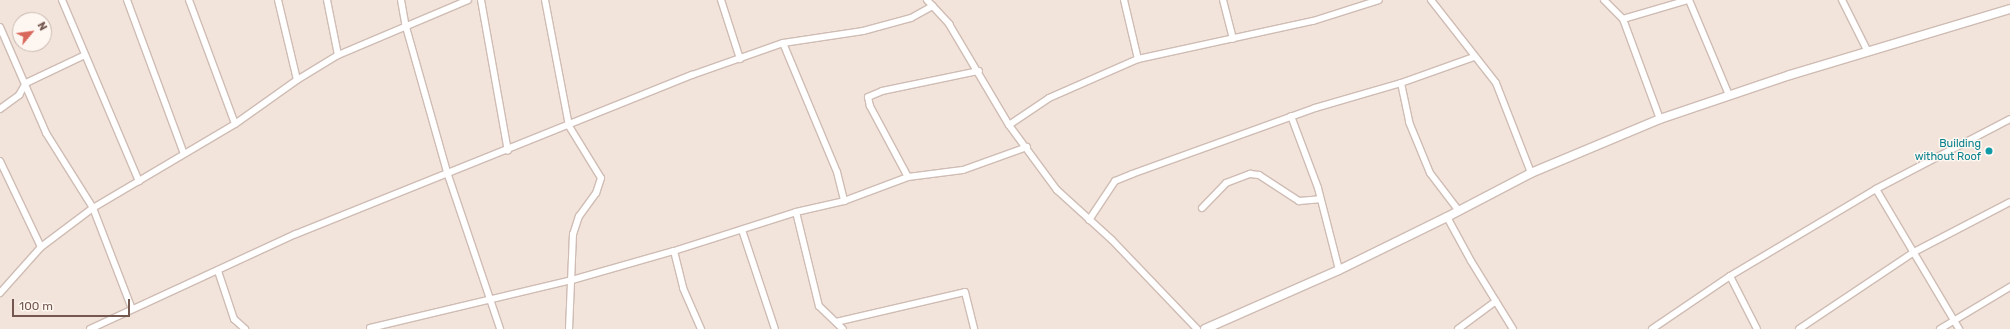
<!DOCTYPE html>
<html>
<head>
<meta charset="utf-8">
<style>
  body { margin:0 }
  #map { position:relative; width:2010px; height:329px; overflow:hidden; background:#fbf3eb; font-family:Rubik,sans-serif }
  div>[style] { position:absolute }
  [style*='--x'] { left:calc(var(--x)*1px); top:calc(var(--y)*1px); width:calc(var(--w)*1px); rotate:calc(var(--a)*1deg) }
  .residential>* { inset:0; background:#f2e4da }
  .roads { filter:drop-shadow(1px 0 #cfbcb4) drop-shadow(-1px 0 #cfbcb4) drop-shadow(0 1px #cfbcb4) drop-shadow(0 -1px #cfbcb4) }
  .minor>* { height:6px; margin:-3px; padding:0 3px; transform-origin:3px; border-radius:3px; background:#fff }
  .tertiary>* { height:8px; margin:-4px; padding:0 4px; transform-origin:4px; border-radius:4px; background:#fff }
  .dots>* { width:11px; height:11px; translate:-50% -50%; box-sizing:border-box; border:2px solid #fef7f1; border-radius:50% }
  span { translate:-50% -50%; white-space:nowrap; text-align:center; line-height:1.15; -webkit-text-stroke:3px #fef7f1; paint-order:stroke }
  .culture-label { font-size:11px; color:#0d838f }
  .right { translate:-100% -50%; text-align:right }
  .north { position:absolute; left:12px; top:12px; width:40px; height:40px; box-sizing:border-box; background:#fef7f1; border:1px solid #c7b7b1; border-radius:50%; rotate:61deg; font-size:11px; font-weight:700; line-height:16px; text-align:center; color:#745850 }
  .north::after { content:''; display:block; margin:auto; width:14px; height:18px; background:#d9685c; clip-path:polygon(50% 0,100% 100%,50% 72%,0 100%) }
  .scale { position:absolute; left:12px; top:299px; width:118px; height:18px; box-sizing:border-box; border:2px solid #745850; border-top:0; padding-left:5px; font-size:12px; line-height:14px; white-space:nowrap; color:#745850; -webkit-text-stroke:3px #fef7f1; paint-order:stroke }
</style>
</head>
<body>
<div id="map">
  <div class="residential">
    <div style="clip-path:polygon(evenodd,0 0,2010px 0,2010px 329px,0 329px,0 0,20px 20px,44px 20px,44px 44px,20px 44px,20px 20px)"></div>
  </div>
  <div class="roads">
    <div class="minor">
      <div style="--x:62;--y:0;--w:197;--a:67"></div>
      <div style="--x:127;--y:0;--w:164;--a:69.7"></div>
      <div style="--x:189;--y:0;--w:132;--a:69.6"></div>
      <div style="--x:278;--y:0;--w:82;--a:76.6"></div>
      <div style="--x:327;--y:0;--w:56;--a:78.7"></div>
      <div style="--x:401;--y:0;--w:27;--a:80"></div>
      <div style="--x:406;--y:27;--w:154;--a:74.2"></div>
      <div style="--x:448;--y:175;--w:163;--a:71.3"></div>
      <div style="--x:481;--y:0;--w:153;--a:79.9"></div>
      <div style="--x:545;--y:0;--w:128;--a:79.2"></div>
      <div style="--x:569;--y:126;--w:61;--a:58.4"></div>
      <div style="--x:601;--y:178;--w:16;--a:108"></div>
      <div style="--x:596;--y:193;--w:29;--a:126"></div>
      <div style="--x:579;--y:216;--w:19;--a:108"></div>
      <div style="--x:573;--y:234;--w:95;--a:92.4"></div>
      <div style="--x:721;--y:0;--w:62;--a:72.1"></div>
      <div style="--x:927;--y:0;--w:33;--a:47"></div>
      <div style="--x:949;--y:24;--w:117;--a:59.3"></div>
      <div style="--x:1009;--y:125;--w:81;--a:53.6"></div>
      <div style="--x:1057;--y:190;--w:74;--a:42.3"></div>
      <div style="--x:1112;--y:240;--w:123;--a:46.3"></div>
      <div style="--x:1124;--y:0;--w:61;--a:76.7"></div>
      <div style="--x:1223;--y:0;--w:40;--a:75.6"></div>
      <div style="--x:1431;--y:0;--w:105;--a:51.9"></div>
      <div style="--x:1496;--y:83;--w:97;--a:68.7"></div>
      <div style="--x:1604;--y:0;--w:27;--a:45"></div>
      <div style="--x:1623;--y:19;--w:68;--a:-16.3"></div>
      <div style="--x:1689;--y:0;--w:103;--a:67.2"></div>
      <div style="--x:1842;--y:0;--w:58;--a:63.4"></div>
      <div style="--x:1623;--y:19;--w:107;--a:69.7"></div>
      <div style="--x:0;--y:27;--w:116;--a:66.5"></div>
      <div style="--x:46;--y:133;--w:89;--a:57.9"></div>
      <div style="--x:93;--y:208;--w:108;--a:68.9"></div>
      <div style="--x:783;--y:43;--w:140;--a:67.3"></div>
      <div style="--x:837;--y:172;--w:30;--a:76"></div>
      <div style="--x:1401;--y:83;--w:40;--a:78"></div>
      <div style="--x:1409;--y:122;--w:55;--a:67.6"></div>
      <div style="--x:1430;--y:173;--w:48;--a:52.7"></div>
      <div style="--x:0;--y:109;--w:24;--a:-36"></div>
      <div style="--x:19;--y:95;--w:14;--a:-60"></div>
      <div style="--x:26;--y:83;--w:65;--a:-25.4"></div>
      <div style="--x:1291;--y:116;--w:77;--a:69.4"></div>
      <div style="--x:1318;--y:188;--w:85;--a:75.6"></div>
      <div style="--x:1009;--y:125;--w:48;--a:-34"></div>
      <div style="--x:1049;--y:98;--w:97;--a:-23.7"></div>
      <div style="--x:1138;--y:59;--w:179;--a:-12.3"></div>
      <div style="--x:1313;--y:21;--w:69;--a:-17.7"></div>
      <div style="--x:0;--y:161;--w:95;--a:64.5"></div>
      <div style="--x:908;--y:177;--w:81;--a:-118.2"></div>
      <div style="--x:870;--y:106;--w:9;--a:-103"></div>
      <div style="--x:868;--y:97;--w:15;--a:-23"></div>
      <div style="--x:882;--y:91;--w:99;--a:-11.7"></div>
      <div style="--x:1876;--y:189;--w:163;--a:59.3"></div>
      <div style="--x:1202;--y:208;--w:35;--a:-46"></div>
      <div style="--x:1226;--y:183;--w:26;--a:-21"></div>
      <div style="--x:1250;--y:174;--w:9;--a:6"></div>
      <div style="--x:1259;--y:175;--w:48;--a:33"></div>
      <div style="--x:1299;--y:201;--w:21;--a:-5"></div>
      <div style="--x:796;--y:212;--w:97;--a:76.3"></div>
      <div style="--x:819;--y:306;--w:33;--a:44"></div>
      <div style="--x:1447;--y:217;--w:50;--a:61.4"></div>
      <div style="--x:1471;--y:261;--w:80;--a:58.3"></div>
      <div style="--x:1089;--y:220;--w:47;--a:-56.3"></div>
      <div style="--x:1115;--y:181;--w:18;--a:-22"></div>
      <div style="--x:1132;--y:174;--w:195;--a:-19.8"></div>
      <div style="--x:1315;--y:108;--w:90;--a:-16.2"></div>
      <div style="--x:1401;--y:83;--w:77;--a:-19.6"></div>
      <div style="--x:742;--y:230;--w:104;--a:71.6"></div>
      <div style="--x:674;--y:251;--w:38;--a:76"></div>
      <div style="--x:683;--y:288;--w:45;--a:66.3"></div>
      <div style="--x:218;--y:271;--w:51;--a:71.6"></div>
      <div style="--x:234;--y:319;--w:15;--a:42"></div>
      <div style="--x:1730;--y:276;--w:59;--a:63"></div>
      <div style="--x:0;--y:293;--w:62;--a:-48.3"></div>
      <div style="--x:41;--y:247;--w:65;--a:-36.9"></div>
      <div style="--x:93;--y:208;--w:165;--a:-30.6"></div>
      <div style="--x:235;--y:124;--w:76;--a:-35.4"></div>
      <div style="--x:297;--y:80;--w:48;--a:-31.4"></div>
      <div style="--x:338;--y:55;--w:141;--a:-22.9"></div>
      <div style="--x:836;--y:322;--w:132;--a:-13.1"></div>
      <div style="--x:965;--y:292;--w:38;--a:76"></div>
      <div style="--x:370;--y:328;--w:208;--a:-13.4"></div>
      <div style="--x:572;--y:280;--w:106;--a:-15.9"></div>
      <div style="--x:674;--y:251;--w:128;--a:-17.7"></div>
      <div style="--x:796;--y:212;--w:49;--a:-12.9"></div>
      <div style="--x:844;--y:201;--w:68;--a:-20.6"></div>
      <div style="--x:908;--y:177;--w:55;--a:-7.3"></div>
      <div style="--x:963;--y:170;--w:68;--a:-19.8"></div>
      <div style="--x:90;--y:329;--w:227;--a:-24.8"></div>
      <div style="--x:296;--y:234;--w:427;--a:-21.9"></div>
      <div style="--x:692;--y:75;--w:96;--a:-19.4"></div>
      <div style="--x:783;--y:43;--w:81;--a:-8.5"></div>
      <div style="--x:863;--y:31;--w:50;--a:-15.2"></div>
      <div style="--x:911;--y:18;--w:25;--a:-29"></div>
      <div style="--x:1458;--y:329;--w:47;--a:-36.4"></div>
      <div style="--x:1652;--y:329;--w:94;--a:-34.2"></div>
      <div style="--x:1730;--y:276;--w:170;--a:-30.8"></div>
      <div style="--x:1876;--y:189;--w:151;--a:-27.6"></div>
      <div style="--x:1799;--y:329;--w:138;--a:-33.8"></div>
      <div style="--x:1914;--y:252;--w:108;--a:-27.5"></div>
      <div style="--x:1940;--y:329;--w:82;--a:-31"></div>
    </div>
    <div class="tertiary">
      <div style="--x:1205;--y:329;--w:146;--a:-23.8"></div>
      <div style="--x:1339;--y:270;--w:120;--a:-26.1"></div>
      <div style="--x:1447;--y:217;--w:95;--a:-27.6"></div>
      <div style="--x:1531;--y:173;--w:140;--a:-22.7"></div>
      <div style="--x:1660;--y:119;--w:137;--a:-18.7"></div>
      <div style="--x:1790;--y:75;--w:230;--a:-16.7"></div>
    </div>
  </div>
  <div class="dots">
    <div style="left:1989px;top:151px;background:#0f9aa8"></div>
  </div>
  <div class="culture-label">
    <span class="right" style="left:1981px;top:151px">Building<br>without Roof</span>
  </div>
  <div class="north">N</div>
  <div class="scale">100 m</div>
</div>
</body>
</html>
